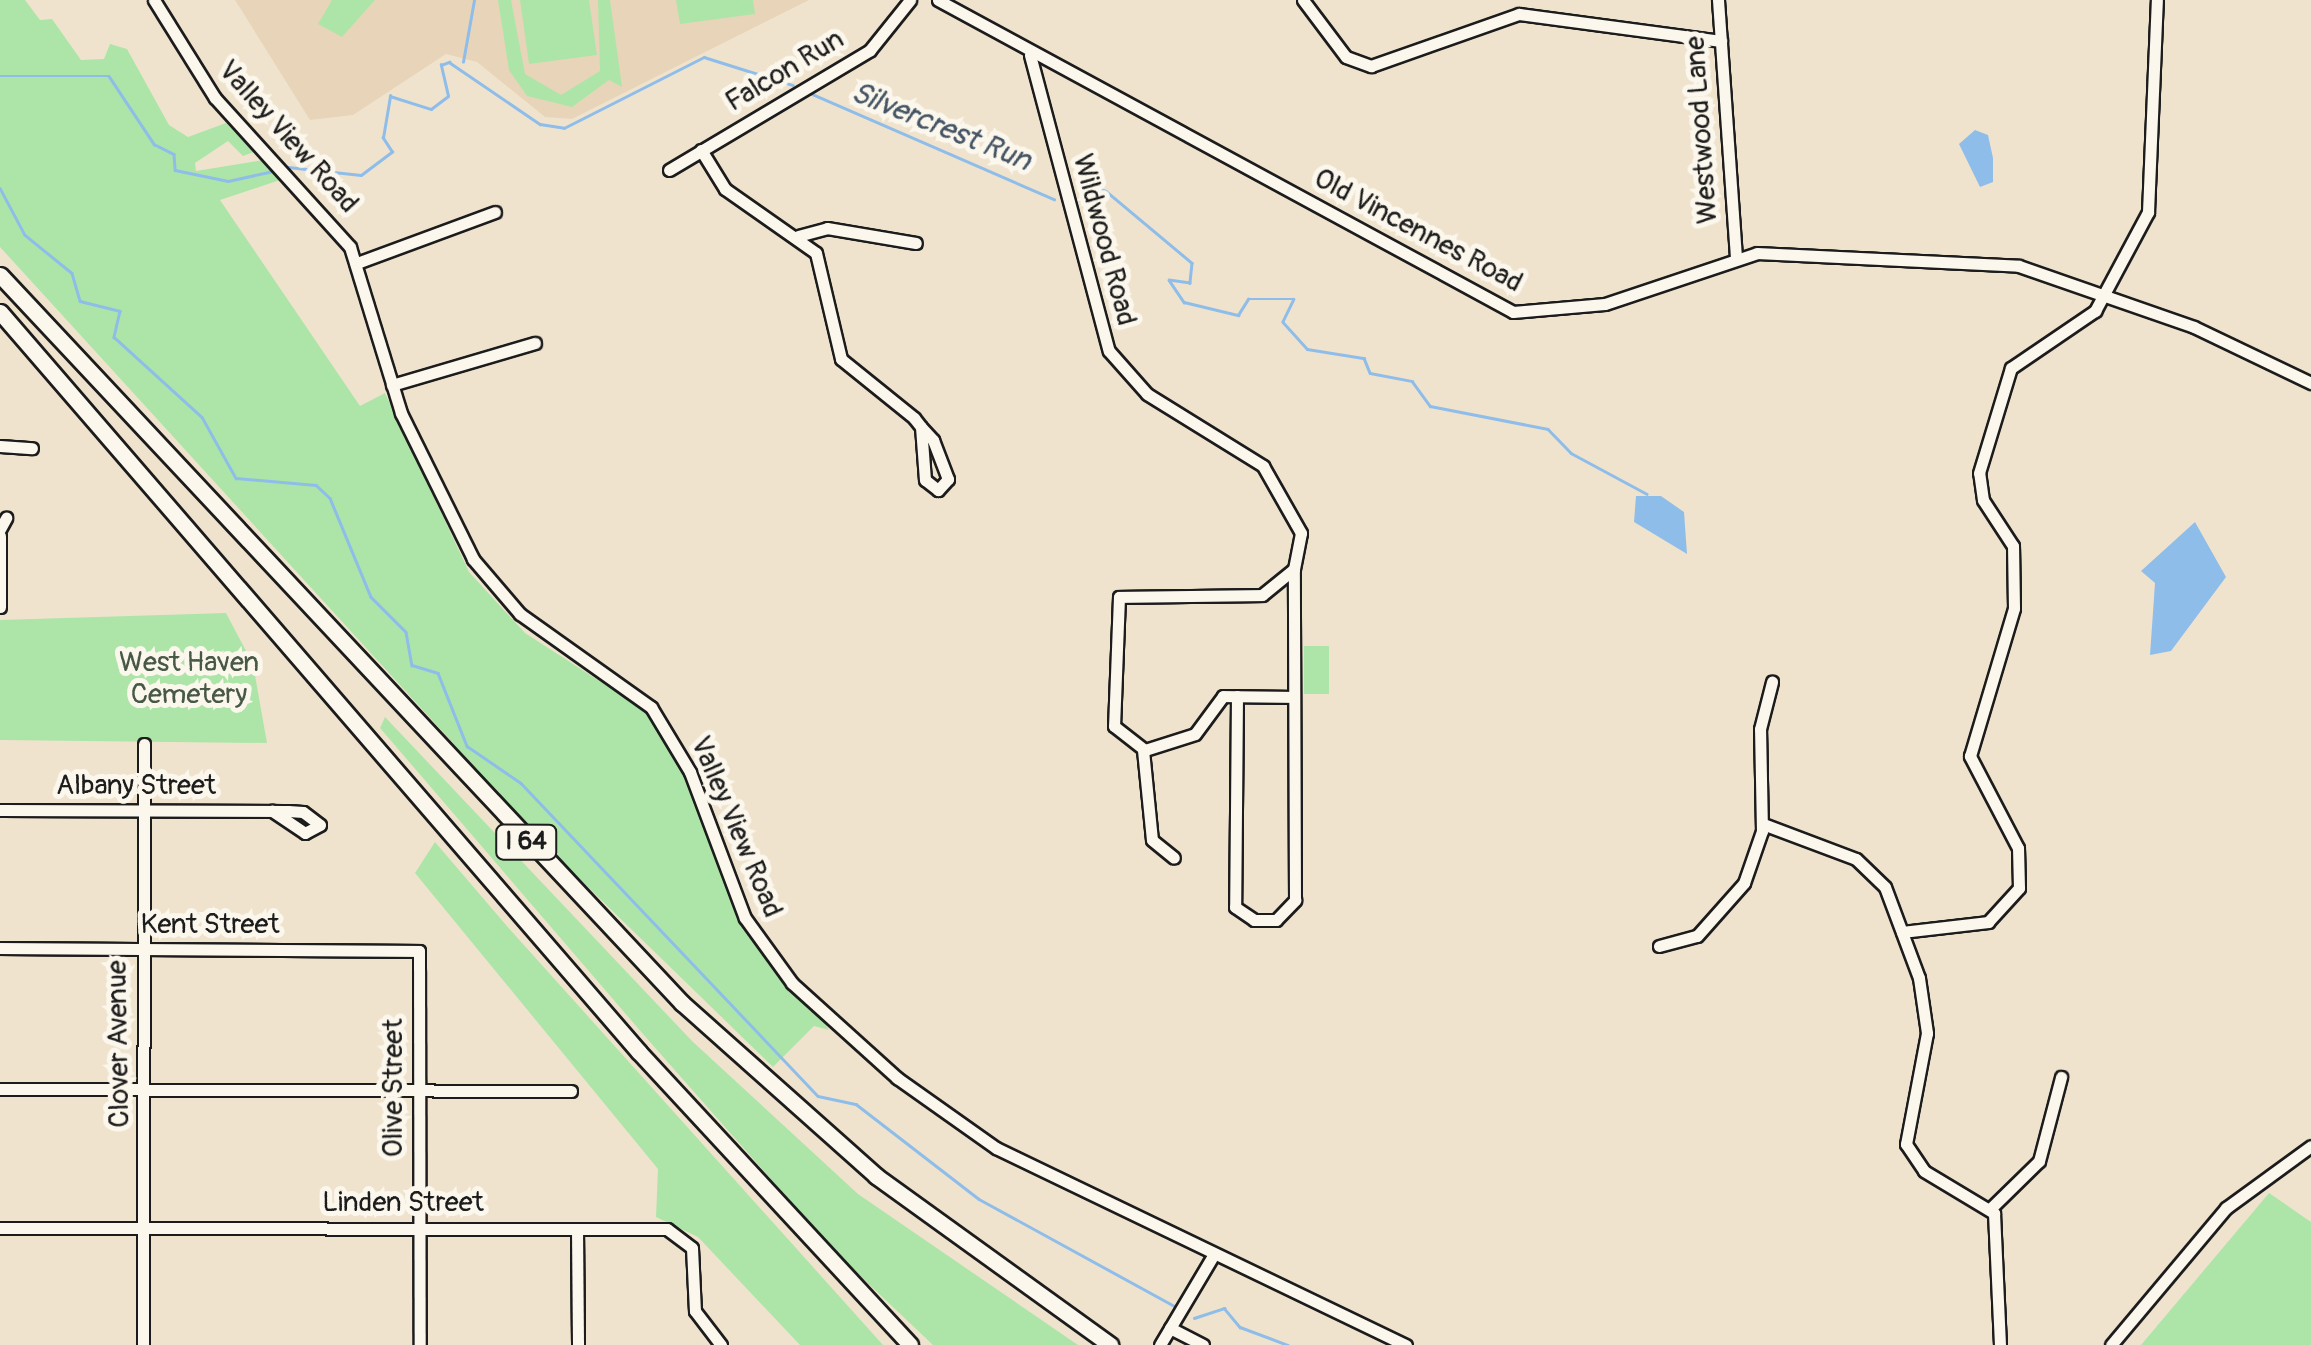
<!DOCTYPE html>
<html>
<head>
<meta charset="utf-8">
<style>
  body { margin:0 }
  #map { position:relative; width:2311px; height:1345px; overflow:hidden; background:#f0e3ce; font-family:Pangolin,sans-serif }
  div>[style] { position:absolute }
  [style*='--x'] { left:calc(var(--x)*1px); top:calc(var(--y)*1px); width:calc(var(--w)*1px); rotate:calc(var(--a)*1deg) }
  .built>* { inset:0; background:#e8d5b9 }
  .green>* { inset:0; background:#ade5a8; transform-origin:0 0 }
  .water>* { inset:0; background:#8fbde9 }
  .stream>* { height:2.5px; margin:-1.25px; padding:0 1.25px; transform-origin:1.25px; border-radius:1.25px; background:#8fbde9 }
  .roads { filter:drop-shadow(2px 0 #1c1c1c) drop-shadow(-2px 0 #1c1c1c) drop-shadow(0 2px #1c1c1c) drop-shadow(0 -2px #1c1c1c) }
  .minor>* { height:11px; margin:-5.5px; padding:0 5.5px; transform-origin:5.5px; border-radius:5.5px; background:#fbf7ec }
  .highway>* { height:15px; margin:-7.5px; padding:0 7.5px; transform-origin:7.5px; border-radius:7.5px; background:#fbf7ec }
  span { translate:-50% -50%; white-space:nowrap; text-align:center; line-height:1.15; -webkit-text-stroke:10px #fbf7ec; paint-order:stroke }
  .shield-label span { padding:2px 8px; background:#fbf7ec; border:2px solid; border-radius:8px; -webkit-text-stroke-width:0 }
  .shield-label { font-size:25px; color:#1c1c1c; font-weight:700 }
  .street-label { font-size:28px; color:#1c1c1c }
  .park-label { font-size:28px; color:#485846 }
  .water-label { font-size:30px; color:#445464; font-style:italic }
</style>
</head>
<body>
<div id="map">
  <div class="built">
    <div style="clip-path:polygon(235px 0,809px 0,572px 119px,545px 117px,477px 62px,446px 54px,353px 115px,310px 120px)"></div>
  </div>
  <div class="green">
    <div style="clip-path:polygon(0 0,25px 0,40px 20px,52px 19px,81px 60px,104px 59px,110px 44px,127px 49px,169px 125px,188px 137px,226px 123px,254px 152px,243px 156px,228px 141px,195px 163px,196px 171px,263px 160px,280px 180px,220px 200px,360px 406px,385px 393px,469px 572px,525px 633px,652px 715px,687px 773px,727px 886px,829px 1030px,814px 1026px,773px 1067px,558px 858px,0 247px)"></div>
    <div style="clip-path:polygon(332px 0,375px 0,342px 37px,318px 24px)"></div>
    <div style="clip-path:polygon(498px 0,511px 0,525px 74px,561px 95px,600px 71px,598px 0,610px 0,622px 87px,609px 80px,572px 107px,527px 96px,509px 70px)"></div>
    <div style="clip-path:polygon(520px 0,589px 0,597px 55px,529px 64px)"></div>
    <div style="clip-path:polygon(676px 0,753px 0,755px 14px,680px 24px)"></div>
    <div style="clip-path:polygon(226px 613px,253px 664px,267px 743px,0 740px,0 620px)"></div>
    <div style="left:1304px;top:646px;width:25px;height:48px"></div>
    <div style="clip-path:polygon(385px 717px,692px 1041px,858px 1194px,1078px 1345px,933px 1345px,837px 1254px,643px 1034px,380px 728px)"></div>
    <div style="clip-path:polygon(435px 842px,506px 925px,883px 1345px,800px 1345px,698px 1237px,656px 1217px,658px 1169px,415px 873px)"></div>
    <div style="clip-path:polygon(2269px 1193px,2311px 1222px,2311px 1345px,2141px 1345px)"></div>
  </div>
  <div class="water">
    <div style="clip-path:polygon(1975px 130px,1988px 135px,1993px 158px,1993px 182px,1980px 187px,1959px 144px)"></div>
    <div style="clip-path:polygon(1636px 496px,1661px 496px,1684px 512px,1687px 554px,1634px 522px)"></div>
    <div style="clip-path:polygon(2195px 522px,2226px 577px,2171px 651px,2150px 655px,2155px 583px,2141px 571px)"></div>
  </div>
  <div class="stream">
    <div style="--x:463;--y:62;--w:63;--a:-79.9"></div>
    <div style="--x:0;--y:76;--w:109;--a:0"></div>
    <div style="--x:109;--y:76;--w:82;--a:56.5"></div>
    <div style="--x:154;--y:144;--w:22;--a:27"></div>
    <div style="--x:174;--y:154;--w:16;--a:86"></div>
    <div style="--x:175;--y:170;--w:54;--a:11.7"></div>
    <div style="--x:228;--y:181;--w:46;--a:-12.5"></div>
    <div style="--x:812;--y:94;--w:264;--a:23.5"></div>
    <div style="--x:288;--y:167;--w:73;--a:6.3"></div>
    <div style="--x:361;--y:175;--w:39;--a:-37"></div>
    <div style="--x:392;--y:152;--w:17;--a:-123"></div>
    <div style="--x:383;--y:138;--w:43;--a:-80.5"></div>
    <div style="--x:390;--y:96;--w:43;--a:17.6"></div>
    <div style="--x:431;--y:109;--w:21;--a:-37"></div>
    <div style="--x:448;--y:96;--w:32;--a:-103"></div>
    <div style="--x:441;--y:65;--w:9;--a:-21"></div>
    <div style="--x:449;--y:62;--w:110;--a:34.3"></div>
    <div style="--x:540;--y:124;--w:24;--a:9"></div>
    <div style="--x:564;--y:128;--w:157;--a:-26.9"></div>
    <div style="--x:704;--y:57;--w:93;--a:17.5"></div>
    <div style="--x:0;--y:188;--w:53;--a:62"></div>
    <div style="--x:25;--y:235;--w:60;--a:39"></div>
    <div style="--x:72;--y:273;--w:29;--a:74"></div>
    <div style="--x:80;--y:301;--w:41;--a:14"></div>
    <div style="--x:120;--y:311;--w:27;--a:103"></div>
    <div style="--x:114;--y:337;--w:119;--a:42.3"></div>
    <div style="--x:202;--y:417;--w:70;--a:60.9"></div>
    <div style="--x:236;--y:478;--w:80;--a:5"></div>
    <div style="--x:316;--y:485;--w:19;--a:43"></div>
    <div style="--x:330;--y:498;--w:107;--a:67.5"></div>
    <div style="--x:371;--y:597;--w:49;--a:45"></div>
    <div style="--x:406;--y:632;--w:34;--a:80"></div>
    <div style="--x:412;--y:665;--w:27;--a:17"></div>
    <div style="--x:438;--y:673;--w:79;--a:68.3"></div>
    <div style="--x:467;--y:746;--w:65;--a:34.4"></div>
    <div style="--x:521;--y:783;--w:431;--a:46.5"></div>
    <div style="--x:818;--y:1096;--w:39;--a:12"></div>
    <div style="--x:856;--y:1104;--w:155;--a:37.7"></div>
    <div style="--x:979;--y:1199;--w:225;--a:28.7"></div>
    <div style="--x:1083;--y:194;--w:13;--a:-39"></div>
    <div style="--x:1093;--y:186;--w:14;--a:21"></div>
    <div style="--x:1106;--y:191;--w:112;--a:39.9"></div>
    <div style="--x:1192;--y:263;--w:20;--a:96"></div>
    <div style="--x:1190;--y:283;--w:21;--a:-172"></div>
    <div style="--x:1169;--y:280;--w:27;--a:56"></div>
    <div style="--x:1184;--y:302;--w:56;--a:13.5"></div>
    <div style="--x:1238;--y:315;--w:19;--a:-58"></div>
    <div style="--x:1248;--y:299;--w:46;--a:0"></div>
    <div style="--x:1294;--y:299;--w:25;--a:116"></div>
    <div style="--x:1283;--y:322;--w:36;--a:48"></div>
    <div style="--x:1307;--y:349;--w:58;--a:9"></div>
    <div style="--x:1364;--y:358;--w:16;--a:68"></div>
    <div style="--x:1370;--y:373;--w:43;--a:10.8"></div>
    <div style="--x:1412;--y:381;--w:31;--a:54"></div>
    <div style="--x:1430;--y:406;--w:120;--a:11"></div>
    <div style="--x:1548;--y:429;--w:33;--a:46"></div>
    <div style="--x:1571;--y:453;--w:86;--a:28.3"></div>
    <div style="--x:1194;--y:1318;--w:32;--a:-18"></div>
    <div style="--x:1224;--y:1308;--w:25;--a:50"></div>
    <div style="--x:1240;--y:1327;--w:51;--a:20.6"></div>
  </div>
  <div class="roads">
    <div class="minor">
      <div style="--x:154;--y:0;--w:115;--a:58.1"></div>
      <div style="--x:215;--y:98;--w:201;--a:47.8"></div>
      <div style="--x:350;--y:247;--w:174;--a:72.9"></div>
      <div style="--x:401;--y:413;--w:163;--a:63.7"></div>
      <div style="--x:473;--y:559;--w:72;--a:49.5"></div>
      <div style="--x:520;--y:614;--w:161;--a:35.4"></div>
      <div style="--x:651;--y:707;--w:76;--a:59"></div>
      <div style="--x:690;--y:772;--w:156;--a:69.4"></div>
      <div style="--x:745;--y:918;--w:80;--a:54.1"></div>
      <div style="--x:792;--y:983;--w:142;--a:42.1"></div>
      <div style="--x:897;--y:1078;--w:121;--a:35.3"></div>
      <div style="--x:996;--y:1148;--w:455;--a:25.7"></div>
      <div style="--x:938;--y:0;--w:654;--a:28.48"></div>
      <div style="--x:1513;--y:312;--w:92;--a:-5"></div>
      <div style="--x:1605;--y:304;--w:160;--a:-18.5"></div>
      <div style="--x:1757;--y:253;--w:262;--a:2.8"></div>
      <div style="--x:2019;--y:266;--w:185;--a:19.2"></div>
      <div style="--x:2194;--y:327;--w:130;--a:25.6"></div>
      <div style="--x:1303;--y:0;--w:71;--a:53"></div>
      <div style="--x:1346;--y:57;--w:27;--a:20"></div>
      <div style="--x:1371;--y:66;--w:157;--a:-19.4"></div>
      <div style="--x:1519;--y:14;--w:204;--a:7.6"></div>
      <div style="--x:1718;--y:0;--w:257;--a:86"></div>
      <div style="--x:1030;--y:55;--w:306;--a:75.1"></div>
      <div style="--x:1109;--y:351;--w:57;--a:48.5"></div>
      <div style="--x:1147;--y:394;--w:137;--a:31.8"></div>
      <div style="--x:1263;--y:466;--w:77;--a:60.4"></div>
      <div style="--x:1301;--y:533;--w:37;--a:101"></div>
      <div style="--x:1294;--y:569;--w:41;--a:140.9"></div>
      <div style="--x:1262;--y:595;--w:143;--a:179.2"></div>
      <div style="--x:1119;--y:597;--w:129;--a:92.2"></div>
      <div style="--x:1114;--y:726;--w:39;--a:38"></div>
      <div style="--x:1145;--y:750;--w:52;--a:-17.7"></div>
      <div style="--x:1195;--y:734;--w:47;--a:-53.6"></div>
      <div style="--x:1223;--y:696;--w:70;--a:0.8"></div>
      <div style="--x:701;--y:150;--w:46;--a:58.4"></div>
      <div style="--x:725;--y:189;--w:111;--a:35.1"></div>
      <div style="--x:816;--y:253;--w:109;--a:76.7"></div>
      <div style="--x:841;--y:359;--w:94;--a:38.9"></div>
      <div style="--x:914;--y:418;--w:11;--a:52"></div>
      <div style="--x:921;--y:427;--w:18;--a:47"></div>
      <div style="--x:933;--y:440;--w:42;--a:69"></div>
      <div style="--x:948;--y:479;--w:15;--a:132"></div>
      <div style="--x:938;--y:490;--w:16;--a:-142"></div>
      <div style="--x:925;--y:480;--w:53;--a:-94.3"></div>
      <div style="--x:669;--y:170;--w:234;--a:-30.8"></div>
      <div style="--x:870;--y:50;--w:64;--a:-51.3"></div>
      <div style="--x:798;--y:236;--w:30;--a:-15"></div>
      <div style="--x:827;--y:228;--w:90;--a:9.6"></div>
      <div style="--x:357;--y:263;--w:147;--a:-20.3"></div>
      <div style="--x:392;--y:385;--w:149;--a:-16.4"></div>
      <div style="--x:0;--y:446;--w:32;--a:4"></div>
      <div style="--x:0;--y:529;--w:13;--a:-61"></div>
      <div style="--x:0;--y:536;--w:71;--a:90"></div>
      <div style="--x:1237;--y:696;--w:211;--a:90.5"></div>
      <div style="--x:1235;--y:907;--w:23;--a:34"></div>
      <div style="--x:1254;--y:920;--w:22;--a:0"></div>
      <div style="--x:1276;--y:920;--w:28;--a:-46"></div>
      <div style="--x:1295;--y:900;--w:331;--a:-90.2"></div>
      <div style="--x:1143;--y:750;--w:90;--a:84.3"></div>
      <div style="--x:1152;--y:840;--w:28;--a:39"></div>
      <div style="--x:0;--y:810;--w:288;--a:0.2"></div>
      <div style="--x:288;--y:811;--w:15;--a:4"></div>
      <div style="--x:303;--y:812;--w:21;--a:37"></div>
      <div style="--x:320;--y:825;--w:17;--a:152"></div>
      <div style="--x:305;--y:833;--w:40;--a:-146"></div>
      <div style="--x:1763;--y:824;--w:99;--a:20.6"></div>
      <div style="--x:1856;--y:859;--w:40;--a:44"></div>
      <div style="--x:1885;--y:887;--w:97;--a:69.5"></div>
      <div style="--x:1919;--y:978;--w:56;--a:81.7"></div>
      <div style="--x:1927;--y:1033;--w:113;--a:100.7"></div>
      <div style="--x:1906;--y:1144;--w:32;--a:56"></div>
      <div style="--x:1924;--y:1171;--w:82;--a:31"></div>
      <div style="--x:1994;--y:1213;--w:132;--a:87.4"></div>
      <div style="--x:1902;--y:932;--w:87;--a:-6.6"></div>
      <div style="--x:1988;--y:922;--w:46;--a:-47.6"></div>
      <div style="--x:2019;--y:888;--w:40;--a:-91.4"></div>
      <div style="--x:2018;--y:848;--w:104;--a:-117.6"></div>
      <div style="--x:1970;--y:756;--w:154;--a:-73.4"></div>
      <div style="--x:2014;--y:608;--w:62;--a:-90.9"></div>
      <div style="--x:2013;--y:546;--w:55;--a:-123.1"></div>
      <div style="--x:1983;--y:500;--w:27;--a:-98"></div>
      <div style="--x:1979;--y:473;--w:110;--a:-73.1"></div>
      <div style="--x:2011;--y:368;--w:102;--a:-34.2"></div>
      <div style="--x:2095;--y:311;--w:112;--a:-61.8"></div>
      <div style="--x:2148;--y:212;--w:212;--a:-87.6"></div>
      <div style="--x:1659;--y:946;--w:39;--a:-15"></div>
      <div style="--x:1697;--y:936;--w:71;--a:-48.4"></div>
      <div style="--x:1744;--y:883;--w:55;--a:-70.9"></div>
      <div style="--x:1762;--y:831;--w:102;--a:-91.1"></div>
      <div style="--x:1760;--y:729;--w:49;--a:-75.7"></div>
      <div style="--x:0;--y:948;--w:419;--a:0.4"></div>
      <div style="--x:419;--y:951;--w:394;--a:89.9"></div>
      <div style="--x:0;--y:1089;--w:571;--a:0.2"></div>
      <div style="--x:1991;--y:1208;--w:67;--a:-44.4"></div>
      <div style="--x:2039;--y:1161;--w:87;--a:-75.3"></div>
      <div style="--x:0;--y:1228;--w:667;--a:0.09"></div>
      <div style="--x:667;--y:1229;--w:31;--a:37"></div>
      <div style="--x:692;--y:1248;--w:63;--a:87.3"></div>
      <div style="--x:695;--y:1311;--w:43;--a:52.6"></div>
      <div style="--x:577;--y:1229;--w:116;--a:89.5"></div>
      <div style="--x:1170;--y:1328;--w:37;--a:27"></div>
      <div style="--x:143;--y:1345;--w:601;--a:-89.9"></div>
      <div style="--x:1160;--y:1345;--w:106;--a:-59.3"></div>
      <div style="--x:2111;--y:1345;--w:179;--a:-50"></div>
      <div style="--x:2226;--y:1208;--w:105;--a:-36.1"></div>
    </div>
    <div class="highway">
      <div style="--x:0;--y:275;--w:998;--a:46.87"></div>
      <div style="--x:682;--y:1003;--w:260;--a:41.7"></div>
      <div style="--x:876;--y:1176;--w:289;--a:35.8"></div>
      <div style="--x:0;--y:312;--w:978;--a:49.19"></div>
      <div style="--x:639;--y:1052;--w:399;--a:47.2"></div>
    </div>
  </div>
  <div class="shield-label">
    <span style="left:526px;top:842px">I 64</span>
  </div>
  <div class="street-label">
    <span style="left:785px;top:71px;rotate:-31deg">Falcon Run</span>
    <span style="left:1702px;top:130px;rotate:-94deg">Westwood Lane</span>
    <span style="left:288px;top:137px;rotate:48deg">Valley View Road</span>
    <span style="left:1418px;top:231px;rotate:28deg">Old Vincennes Road</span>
    <span style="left:1104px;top:240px;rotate:75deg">Wildwood Road</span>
    <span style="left:136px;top:786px">Albany Street</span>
    <span style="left:736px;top:827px;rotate:67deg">Valley View Road</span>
    <span style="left:210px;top:925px">Kent Street</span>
    <span style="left:119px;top:1044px;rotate:-91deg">Clover Avenue</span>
    <span style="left:394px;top:1088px;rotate:-90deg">Olive Street</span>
    <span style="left:403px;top:1203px">Linden Street</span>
  </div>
  <div class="park-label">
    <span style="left:189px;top:679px">West Haven<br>Cemetery</span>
  </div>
  <div class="water-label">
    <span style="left:941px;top:127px;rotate:22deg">Silvercrest Run</span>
  </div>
</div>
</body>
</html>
